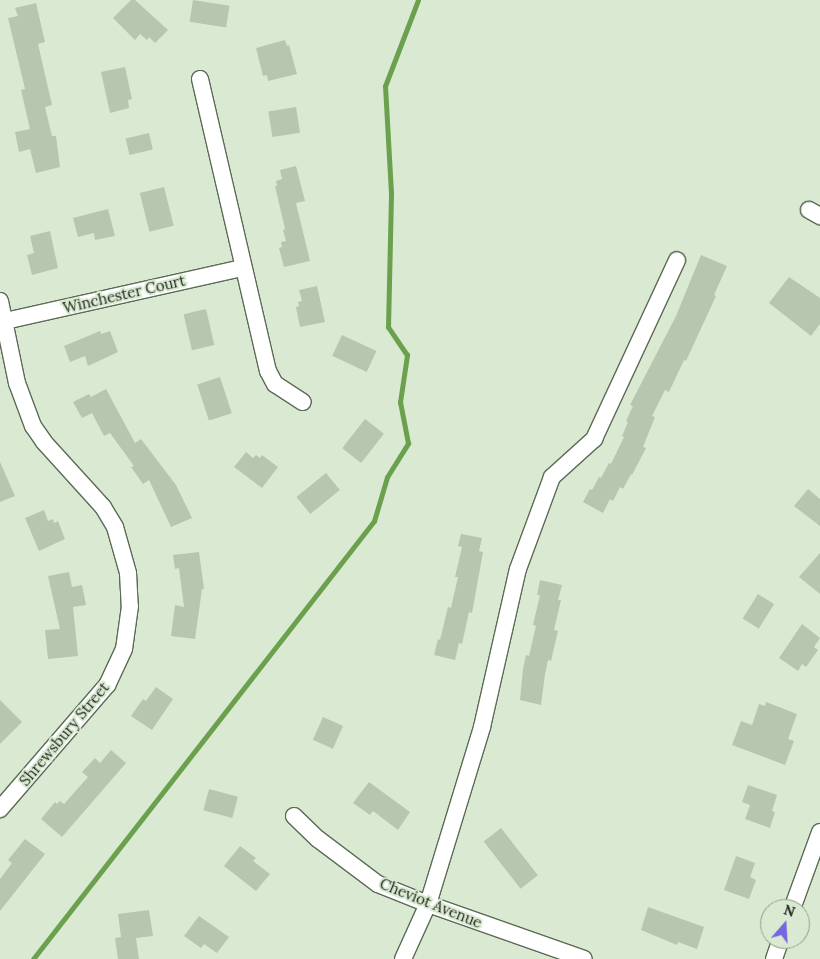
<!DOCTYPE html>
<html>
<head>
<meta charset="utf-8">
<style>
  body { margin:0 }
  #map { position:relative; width:820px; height:959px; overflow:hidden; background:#daead2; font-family:Lora,serif }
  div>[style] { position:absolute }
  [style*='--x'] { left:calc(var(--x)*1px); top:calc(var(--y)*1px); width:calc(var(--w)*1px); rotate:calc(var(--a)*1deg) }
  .stream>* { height:5px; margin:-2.5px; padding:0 2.5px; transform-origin:2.5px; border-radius:2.5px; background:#6ba14e }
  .building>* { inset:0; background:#b7c6af; transform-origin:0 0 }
  .roads { filter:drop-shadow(1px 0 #5c6a56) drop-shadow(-1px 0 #5c6a56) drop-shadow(0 1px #5c6a56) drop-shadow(0 -1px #5c6a56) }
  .minor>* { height:16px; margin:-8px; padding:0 8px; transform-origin:8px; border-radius:8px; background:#fff }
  span { translate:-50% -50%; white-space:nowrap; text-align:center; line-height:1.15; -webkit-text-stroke:4px #daead2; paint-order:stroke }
  .street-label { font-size:15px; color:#1e241b }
  .north { position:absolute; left:760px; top:899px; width:50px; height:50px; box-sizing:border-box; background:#daead2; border:1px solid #8f9b89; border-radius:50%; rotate:19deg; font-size:14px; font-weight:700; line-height:20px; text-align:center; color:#1e241b }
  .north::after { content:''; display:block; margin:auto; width:18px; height:22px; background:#7565e0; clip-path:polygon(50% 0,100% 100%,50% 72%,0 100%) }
</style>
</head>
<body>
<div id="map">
  <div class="stream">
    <div style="--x:33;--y:959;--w:555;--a:-52.1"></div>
    <div style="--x:374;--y:521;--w:46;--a:-73.5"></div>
    <div style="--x:387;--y:477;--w:40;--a:-58"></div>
    <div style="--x:408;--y:443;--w:42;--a:-101"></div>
    <div style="--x:400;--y:402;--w:48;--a:-81.5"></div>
    <div style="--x:407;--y:355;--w:34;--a:-124"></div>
    <div style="--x:388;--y:327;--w:134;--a:-88.7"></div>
    <div style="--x:391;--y:193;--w:107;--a:-93.2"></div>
    <div style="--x:385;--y:86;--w:92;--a:-69"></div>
  </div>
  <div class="building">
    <div style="clip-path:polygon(131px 0,135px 0,168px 30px,155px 43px,149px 37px,147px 40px,140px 34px,135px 40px,113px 18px)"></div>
    <div style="left:193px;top:0;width:37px;height:22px;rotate:9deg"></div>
    <div style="clip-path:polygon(36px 3px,45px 42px,38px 44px,52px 105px,45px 107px,52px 136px,56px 136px,60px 167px,36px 173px,30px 149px,19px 152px,15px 132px,30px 129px,21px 90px,25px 89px,8px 18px,18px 16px,15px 8px)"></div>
    <div style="clip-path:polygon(285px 40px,287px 46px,289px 45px,297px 74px,268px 81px,267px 75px,263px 76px,256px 48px)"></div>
    <div style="clip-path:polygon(125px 67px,132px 99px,128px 100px,129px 108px,110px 113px,101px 72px)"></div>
    <div style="left:296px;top:107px;width:26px;height:28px;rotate:81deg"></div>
    <div style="left:149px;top:133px;width:17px;height:24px;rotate:77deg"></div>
    <div style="clip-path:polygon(296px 166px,305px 201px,296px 203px,310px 261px,284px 267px,279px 248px,282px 247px,281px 242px,286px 241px,283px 230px,285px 229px,275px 186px,277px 186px,276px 181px,282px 179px,280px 170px)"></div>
    <div style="left:164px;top:187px;width:40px;height:25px;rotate:76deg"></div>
    <div style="clip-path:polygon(108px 209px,115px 236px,95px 240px,94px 233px,78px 237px,73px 218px)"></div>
    <div style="clip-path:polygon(50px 231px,58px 268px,32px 275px,27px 255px,34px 253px,30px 236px)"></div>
    <div style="clip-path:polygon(701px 255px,727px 266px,714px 295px,716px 296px,686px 361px,684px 360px,669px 392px,665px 390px,652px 416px,655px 417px,643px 447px,646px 448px,632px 475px,631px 474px,623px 489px,620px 487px,613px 501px,610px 499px,603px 513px,583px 502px,590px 489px,592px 490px,599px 477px,601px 478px,609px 463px,611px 464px,624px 437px,622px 436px,628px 422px,626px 421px,633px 406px,630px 405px,676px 316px)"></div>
    <div style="clip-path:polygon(789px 277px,820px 298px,820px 324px,811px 336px,769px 303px)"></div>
    <div style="clip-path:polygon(317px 286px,325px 322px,300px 327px,296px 307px,299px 306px,298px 302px,302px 301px,299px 290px)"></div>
    <div style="left:206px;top:309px;width:37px;height:23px;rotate:77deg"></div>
    <div style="clip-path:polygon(100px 331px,101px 334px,110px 331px,118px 352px,88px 366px,85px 356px,70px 362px,64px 346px)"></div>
    <div style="left:342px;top:335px;width:38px;height:23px;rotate:25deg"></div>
    <div style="left:220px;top:377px;width:38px;height:24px;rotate:72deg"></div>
    <div style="clip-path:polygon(106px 389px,135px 443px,141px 439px,176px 485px,192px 518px,171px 527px,149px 480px,143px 484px,131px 467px,134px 466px,110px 433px,104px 436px,92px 413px,82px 418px,73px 402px,89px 394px,91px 397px)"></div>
    <div style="left:365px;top:419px;width:24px;height:37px;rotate:38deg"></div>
    <div style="clip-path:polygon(246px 452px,253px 458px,256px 455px,260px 458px,262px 455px,278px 467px,262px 488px,234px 467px)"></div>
    <div style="clip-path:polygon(0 462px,15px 496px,0 502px)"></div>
    <div style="left:326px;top:473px;width:22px;height:38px;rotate:51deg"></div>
    <div style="clip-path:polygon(808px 489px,820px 499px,820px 526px,794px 506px)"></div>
    <div style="clip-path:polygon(44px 510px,48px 521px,53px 519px,54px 523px,58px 521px,65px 539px,39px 551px,25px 518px)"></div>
    <div style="clip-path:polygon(461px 534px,482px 538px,479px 551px,483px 552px,472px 613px,469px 612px,462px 644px,459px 643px,455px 660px,434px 655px,438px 639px,440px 640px,448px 607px,451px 608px,458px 577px,455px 577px,462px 547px,458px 546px)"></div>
    <div style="clip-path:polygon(199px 552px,204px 589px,202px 589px,195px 639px,171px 636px,175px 605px,184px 607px,179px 568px,175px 569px,173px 555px)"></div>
    <div style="clip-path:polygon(820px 553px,820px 594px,799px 577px)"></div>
    <div style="clip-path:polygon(69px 572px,72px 587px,82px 585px,86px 605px,73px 607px,78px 656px,48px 659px,45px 630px,60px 629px,48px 576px)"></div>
    <div style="clip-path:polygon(540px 580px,562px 585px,558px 600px,561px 600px,554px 630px,558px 631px,551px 661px,548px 660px,545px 674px,541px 705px,520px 700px,523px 669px,526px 655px,529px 656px,536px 626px,533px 625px,540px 595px,537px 595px)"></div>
    <div style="left:758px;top:594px;width:19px;height:29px;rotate:32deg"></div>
    <div style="clip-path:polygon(802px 624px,820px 638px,814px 647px,818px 650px,806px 667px,802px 664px,798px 671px,779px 658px)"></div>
    <div style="clip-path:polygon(156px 687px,173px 699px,152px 730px,131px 716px,143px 699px,146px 701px)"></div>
    <div style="clip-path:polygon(0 700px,22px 722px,0 744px)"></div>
    <div style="clip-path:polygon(766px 702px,797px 714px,788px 739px,794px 741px,785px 765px,732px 745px,741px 721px,752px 725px,759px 704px,765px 706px)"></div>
    <div style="left:323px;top:717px;width:22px;height:25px;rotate:24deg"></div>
    <div style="clip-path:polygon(111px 750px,126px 763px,62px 837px,41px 819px,55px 802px,57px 804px,60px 801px,64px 804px,88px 777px,82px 772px,95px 758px,100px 763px)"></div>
    <div style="clip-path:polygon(369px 782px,410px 812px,398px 830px,373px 811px,370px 815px,353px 803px)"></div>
    <div style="clip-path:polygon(748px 785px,777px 795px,772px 811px,775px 812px,770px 828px,745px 819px,750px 805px,742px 802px)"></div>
    <div style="left:209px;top:789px;width:30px;height:22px;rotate:15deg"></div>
    <div style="left:501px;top:828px;width:60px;height:22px;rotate:52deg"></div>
    <div style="clip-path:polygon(25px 839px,45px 854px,0 911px,0 879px,12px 863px,8px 860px)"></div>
    <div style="clip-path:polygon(240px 846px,256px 858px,253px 861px,270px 874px,256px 891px,224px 866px)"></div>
    <div style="clip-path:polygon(736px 856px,755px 863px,750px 877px,756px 880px,749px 899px,724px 890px)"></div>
    <div style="clip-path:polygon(648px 907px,704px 927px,697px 949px,678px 942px,677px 945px,641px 930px)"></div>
    <div style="clip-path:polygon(149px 910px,153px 936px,136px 938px,139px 959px,118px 959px,115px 938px,121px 937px,118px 914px)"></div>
    <div style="clip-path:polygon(199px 916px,229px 937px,217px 953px,204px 944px,201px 948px,184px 936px)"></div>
  </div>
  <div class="roads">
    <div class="minor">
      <div style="--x:200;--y:79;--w:300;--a:76.9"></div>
      <div style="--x:268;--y:371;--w:15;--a:62"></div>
      <div style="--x:275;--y:384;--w:33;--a:33"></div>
      <div style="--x:809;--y:210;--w:13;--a:29"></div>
      <div style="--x:0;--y:301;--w:84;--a:78.3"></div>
      <div style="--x:17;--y:383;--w:46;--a:69.6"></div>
      <div style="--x:33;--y:426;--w:19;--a:55"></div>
      <div style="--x:44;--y:442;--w:88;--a:47.8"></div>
      <div style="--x:103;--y:507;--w:23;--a:59"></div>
      <div style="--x:115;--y:527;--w:48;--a:74.2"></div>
      <div style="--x:128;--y:573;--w:33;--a:87"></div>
      <div style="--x:130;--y:606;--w:43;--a:97.9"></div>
      <div style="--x:124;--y:649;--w:40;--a:115"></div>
      <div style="--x:107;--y:685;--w:164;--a:130.8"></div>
      <div style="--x:5;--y:321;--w:244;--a:-12.6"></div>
      <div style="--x:294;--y:816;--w:33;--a:44"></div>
      <div style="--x:318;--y:839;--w:75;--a:36.9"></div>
      <div style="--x:378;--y:884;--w:54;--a:21.8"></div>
      <div style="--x:428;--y:904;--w:165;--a:19.4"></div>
      <div style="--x:792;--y:909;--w:82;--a:-70"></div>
      <div style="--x:403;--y:959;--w:60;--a:-65.6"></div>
      <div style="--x:428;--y:904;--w:185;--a:-73"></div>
      <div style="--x:482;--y:727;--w:162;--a:-77.2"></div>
      <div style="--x:518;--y:569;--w:98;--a:-69.7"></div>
      <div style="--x:552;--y:477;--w:57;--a:-42.1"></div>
      <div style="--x:594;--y:439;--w:197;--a:-65.1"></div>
      <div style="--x:774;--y:959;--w:21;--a:-71"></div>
    </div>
  </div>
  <div class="street-label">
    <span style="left:124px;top:294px;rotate:-13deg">Winchester Court</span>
    <span style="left:64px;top:734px;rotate:-50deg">Shrewsbury Street</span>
    <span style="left:431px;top:903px;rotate:22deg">Cheviot Avenue</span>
  </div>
  <div class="north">N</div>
</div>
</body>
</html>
